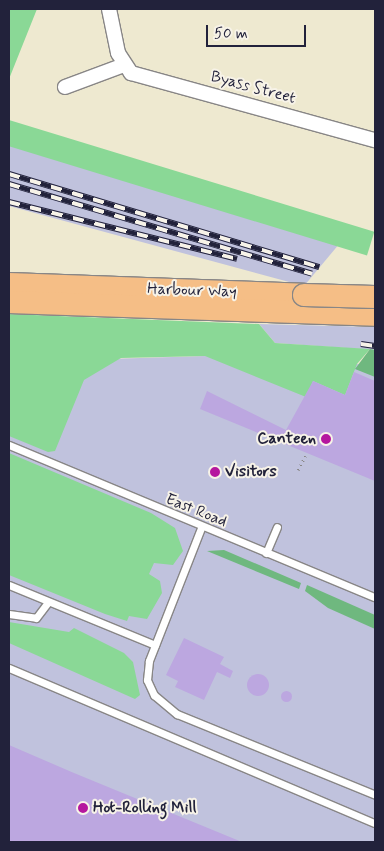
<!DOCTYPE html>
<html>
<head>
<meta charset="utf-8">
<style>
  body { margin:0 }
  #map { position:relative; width:384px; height:851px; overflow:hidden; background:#eee9d0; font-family:Mynerve,sans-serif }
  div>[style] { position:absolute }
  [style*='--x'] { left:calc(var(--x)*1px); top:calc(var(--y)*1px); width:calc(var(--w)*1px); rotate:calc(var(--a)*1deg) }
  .industrial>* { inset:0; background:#c0c2dd }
  .green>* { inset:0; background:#8ad896; transform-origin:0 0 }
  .forest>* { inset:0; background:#6fb87f }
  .building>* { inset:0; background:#bca7e0 }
  .round { border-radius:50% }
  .path>* { height:2.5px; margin-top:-1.25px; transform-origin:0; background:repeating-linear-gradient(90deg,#888686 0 1px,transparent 0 5px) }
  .roads { filter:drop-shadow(1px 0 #888686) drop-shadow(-1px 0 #888686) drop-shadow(0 1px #888686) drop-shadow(0 -1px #888686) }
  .lane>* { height:7px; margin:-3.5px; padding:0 3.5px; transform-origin:3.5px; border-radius:3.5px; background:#fff }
  .street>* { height:14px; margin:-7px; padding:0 7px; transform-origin:7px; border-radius:7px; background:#fff }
  .primary>* { height:22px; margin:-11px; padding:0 11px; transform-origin:11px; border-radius:11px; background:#f5be86 }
  .rail>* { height:5.5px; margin-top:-2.75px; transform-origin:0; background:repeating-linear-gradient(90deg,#f7f3e8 0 11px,#22223b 0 22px); box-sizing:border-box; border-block:1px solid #22223b }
  .bridges { filter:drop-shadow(1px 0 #888686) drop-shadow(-1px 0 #888686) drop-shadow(0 1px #888686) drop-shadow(0 -1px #888686) }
  .primary-bridge>* { height:22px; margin:-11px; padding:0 11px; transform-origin:11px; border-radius:11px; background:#f5be86 }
  .dots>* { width:14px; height:14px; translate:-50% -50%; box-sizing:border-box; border:2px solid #f7f3e8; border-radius:50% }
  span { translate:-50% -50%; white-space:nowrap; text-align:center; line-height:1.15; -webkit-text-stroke:4px #f7f3e8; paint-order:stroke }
  .street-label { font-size:16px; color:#22223b }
  .poi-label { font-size:16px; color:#22223b; font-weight:700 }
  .right { translate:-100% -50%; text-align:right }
  .left { translate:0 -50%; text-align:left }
  .frame { position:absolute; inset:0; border:10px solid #22223b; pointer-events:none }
  .scale { position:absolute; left:206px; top:25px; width:100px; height:22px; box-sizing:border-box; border:2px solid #22223b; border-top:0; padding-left:6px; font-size:15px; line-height:18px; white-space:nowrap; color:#22223b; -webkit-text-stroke:4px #f7f3e8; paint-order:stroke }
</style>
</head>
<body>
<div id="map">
  <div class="industrial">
    <div style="clip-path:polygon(9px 145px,272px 224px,340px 243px,304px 286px,9px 206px)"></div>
    <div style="clip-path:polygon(259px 324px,375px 327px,375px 350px,275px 343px)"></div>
    <div style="clip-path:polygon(205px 356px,375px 365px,375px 842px,9px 842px,9px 362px)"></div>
  </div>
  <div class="green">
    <div style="clip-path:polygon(9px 9px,37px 9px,9px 79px)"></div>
    <div style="left:9px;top:120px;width:382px;height:25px;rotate:17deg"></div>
    <div style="clip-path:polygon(9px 314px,259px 324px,275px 343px,370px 349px,357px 364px,345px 395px,313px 381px,306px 397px,205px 356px,121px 358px,84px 380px,55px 451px,48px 452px,9px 436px)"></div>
    <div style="clip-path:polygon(9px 453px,151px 513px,175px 528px,183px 551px,173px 565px,154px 563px,149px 574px,160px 581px,162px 593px,147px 619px,129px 616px,127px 621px,105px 614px,9px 575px)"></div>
    <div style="clip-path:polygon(9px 622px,69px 632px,74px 628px,124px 653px,133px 662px,140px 695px,135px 699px,9px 643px)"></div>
  </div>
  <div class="forest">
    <div style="clip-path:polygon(370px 349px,375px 350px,375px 377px,355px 369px)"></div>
    <div style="clip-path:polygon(224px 550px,301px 583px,299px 589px,207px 551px)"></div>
    <div style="clip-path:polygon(307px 585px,375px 615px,375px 629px,328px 608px,305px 591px)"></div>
  </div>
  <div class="building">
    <div style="clip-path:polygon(354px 372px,375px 381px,375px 481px,200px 409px,207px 391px,286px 430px,313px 381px,345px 395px)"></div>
    <div style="clip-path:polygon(184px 638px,224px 657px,220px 664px,233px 671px,230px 678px,217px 672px,204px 700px,175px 687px,178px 681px,166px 675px)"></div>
    <div class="round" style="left:247px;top:674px;width:22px;height:22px"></div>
    <div class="round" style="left:280.5px;top:690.5px;width:11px;height:11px"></div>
    <div style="clip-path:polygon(9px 745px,74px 773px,242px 842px,9px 842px)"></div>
  </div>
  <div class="path">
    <div style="--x:298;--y:470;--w:16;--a:-63"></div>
  </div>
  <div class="roads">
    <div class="lane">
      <div style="--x:9;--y:445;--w:396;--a:22.6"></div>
      <div style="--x:201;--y:528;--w:143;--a:111.4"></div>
      <div style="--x:149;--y:661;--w:19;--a:96"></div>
      <div style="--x:147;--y:680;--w:17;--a:65"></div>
      <div style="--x:154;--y:695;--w:30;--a:40"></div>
      <div style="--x:177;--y:714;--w:214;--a:22.2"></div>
      <div style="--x:266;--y:553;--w:28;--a:-67"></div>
      <div style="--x:9;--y:585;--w:158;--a:22.3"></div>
      <div style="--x:9;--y:614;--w:27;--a:8"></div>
      <div style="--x:36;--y:618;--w:20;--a:-53"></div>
      <div style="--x:9;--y:668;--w:397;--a:23"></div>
    </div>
    <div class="street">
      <div style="--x:109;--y:9;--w:45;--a:78.4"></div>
      <div style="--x:118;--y:53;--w:24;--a:57"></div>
      <div style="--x:131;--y:73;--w:253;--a:15.4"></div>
      <div style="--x:65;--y:87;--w:63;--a:-20.4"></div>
    </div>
    <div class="primary">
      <div style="--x:9;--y:284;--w:295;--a:2.1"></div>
      <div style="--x:9;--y:302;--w:366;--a:2"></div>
    </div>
  </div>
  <div class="rail">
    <div style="--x:9;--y:174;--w:324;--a:16.7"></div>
    <div style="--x:9;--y:184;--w:316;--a:16.5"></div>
    <div style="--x:9;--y:202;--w:235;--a:14"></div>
    <div style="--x:361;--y:344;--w:14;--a:8"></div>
  </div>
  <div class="bridges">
    <div class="primary-bridge">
      <div style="--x:304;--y:295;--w:71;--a:1.6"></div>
    </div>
  </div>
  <div class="dots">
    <div style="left:326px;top:439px;background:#b5179e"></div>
    <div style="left:215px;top:472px;background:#b5179e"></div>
    <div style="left:83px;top:808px;background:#b5179e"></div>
  </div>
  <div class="street-label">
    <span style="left:253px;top:88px;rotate:15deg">Byass Street</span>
    <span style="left:192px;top:291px;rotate:2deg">Harbour Way</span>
    <span style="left:196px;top:511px;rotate:22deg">East Road</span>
  </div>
  <div class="poi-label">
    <span class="right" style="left:316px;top:439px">Canteen</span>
    <span class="left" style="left:225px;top:472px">Visitors</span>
    <span class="left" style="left:93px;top:808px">Hot-Rolling Mill</span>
  </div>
  <div class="frame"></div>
  <div class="scale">50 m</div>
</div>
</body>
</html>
